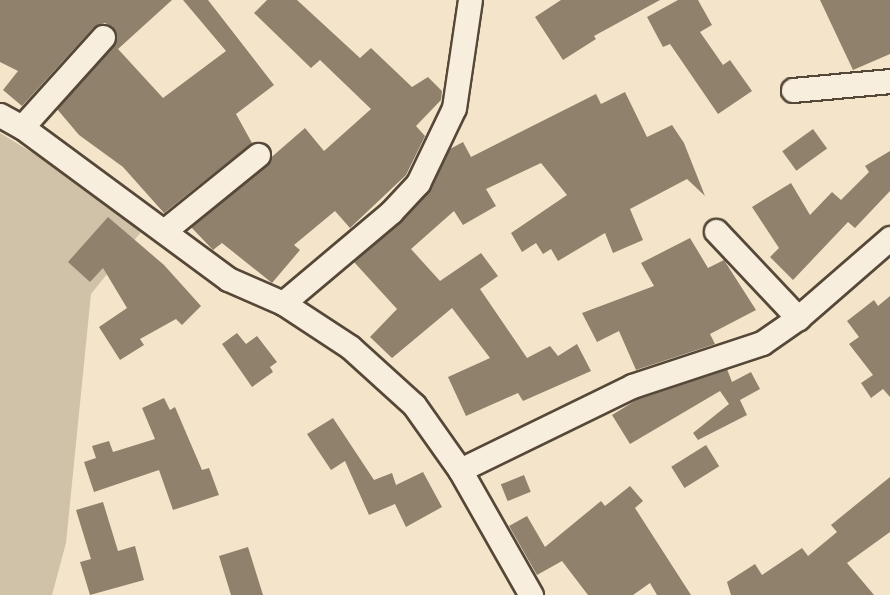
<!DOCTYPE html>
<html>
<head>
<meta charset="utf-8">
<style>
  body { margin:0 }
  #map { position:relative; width:890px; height:595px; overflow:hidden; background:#f4e5ca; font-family:Alegreya,serif }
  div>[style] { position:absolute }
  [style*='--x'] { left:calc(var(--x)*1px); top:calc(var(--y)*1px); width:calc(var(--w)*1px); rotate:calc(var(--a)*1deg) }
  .green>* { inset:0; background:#d0c1a9 }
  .building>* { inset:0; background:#8f816c; transform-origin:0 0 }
  .roads { filter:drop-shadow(2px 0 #564838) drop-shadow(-2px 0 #564838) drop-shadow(0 2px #564838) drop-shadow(0 -2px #564838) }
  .minor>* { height:23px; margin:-11.5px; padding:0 11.5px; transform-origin:11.5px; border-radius:11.5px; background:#f8eedd }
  span { translate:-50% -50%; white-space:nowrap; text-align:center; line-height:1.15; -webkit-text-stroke:5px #f8eedd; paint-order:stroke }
</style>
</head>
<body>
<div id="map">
  <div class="green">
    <div style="clip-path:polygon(0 133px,66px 173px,141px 232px,91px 294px,66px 543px,52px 595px,0 595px)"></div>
  </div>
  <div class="building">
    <div style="clip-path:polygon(0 0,172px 0,118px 49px,163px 98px,226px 51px,183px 0,208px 0,274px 85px,236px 114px,252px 143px,164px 213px,123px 167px,79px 135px,57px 109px,114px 46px,113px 27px,105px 23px,93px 28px,22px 106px,3px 90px,18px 71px,0 62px)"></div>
    <div style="clip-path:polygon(267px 0,297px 0,360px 58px,371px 48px,412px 87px,428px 77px,442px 91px,441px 100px,416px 126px,425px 136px,406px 175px,350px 228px,335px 211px,294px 245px,300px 250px,272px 283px,222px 243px,213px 250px,191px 227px,305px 128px,324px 151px,371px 109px,320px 60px,311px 68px,254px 13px)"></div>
    <div style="clip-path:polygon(561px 0,660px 0,594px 36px,596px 39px,563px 60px,535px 17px)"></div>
    <div style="clip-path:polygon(678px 0,698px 0,712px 25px,700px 32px,723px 65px,730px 60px,752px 91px,718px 114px,670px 44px,663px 47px,647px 17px)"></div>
    <div style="clip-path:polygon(820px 0,890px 0,890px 54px,853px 70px)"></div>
    <div style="clip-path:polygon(625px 92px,647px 137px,672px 125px,684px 143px,705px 196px,687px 179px,630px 209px,643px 240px,613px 253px,605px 233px,558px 261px,551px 249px,543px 254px,536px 243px,522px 252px,511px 233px,567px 195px,541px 163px,486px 189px,496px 206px,463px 225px,454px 211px,411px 249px,440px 281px,481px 253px,498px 276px,480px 289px,527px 358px,550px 346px,558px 356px,577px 344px,591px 371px,523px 401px,518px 393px,466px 416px,448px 377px,490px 358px,452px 308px,392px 358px,370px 337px,397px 309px,354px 262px,428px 193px,450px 149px,463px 142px,471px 157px,596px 94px,601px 104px)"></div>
    <div style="left:813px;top:129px;width:24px;height:38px;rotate:54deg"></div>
    <div style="clip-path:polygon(890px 151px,890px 191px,855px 228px,848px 222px,793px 280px,770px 257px,779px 248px,752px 207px,791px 183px,810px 215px,832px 192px,841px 200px,869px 172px,865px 166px)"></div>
    <div style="clip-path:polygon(108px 217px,164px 265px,201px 306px,182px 325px,176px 319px,140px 339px,144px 345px,120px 360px,99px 327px,127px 308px,103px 268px,90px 282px,68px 262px)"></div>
    <div style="clip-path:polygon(690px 238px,708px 268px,724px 260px,756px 310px,710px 334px,715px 344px,636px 370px,619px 331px,597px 342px,582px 313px,654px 286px,641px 263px)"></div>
    <div style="clip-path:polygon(890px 296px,890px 397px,883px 389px,871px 398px,861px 383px,873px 375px,849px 344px,859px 337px,847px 321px,874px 300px,878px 306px)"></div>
    <div style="clip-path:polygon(237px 333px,246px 344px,257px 336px,277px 362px,270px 367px,273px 372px,252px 387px,222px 344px)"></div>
    <div style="clip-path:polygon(727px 369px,732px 382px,751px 372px,760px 389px,740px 400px,747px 415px,698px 440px,693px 433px,729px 404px,720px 391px,630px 444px,612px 415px,638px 399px)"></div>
    <div style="clip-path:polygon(164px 398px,170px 410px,175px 407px,202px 470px,209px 468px,219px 495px,173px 510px,159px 470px,94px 492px,84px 462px,96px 458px,92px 446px,109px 441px,113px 452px,155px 439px,142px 408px)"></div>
    <div style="clip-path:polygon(333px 418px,374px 480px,392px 473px,396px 485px,423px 472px,442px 507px,406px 527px,395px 504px,369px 515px,345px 461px,331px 470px,307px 434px)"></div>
    <div style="left:706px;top:445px;width:25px;height:41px;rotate:58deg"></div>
    <div style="left:524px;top:475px;width:18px;height:25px;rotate:68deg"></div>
    <div style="clip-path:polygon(890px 477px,890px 532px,847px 563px,874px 595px,731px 595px,727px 582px,755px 564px,762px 575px,802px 548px,808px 556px,837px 532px,831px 525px)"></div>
    <div style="clip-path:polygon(630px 486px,643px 501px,635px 508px,691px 595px,657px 595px,650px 583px,633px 595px,588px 595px,562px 561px,537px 575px,509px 526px,527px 516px,545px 547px,601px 501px,605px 506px)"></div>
    <div style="clip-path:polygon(103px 502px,118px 551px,135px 546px,144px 580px,90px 595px,80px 562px,91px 559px,76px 510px)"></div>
    <div style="clip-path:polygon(248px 547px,263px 595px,231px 595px,219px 556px)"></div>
  </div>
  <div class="roads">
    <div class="minor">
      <div style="--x:793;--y:90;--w:97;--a:-5.3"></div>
      <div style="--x:0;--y:115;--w:25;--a:29"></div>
      <div style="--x:22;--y:127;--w:256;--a:36.4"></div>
      <div style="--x:228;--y:279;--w:60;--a:23.6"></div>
      <div style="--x:283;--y:303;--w:80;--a:33.3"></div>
      <div style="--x:350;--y:347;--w:86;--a:42.2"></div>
      <div style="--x:414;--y:405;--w:80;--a:54.7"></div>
      <div style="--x:460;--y:470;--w:144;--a:60.4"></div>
      <div style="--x:22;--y:127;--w:121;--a:-48"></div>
      <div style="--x:164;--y:231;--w:121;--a:-39"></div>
      <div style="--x:716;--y:231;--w:120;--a:46.7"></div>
      <div style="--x:283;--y:303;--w:141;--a:-40.1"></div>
      <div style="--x:391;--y:212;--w:40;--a:-47"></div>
      <div style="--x:418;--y:183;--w:83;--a:-64.4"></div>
      <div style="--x:454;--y:108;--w:109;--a:-81.6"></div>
      <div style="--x:460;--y:470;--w:191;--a:-26"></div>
      <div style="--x:632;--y:386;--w:137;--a:-18.3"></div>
      <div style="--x:762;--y:343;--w:44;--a:-34.8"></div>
      <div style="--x:798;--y:318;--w:122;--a:-41"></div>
    </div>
  </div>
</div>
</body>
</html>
